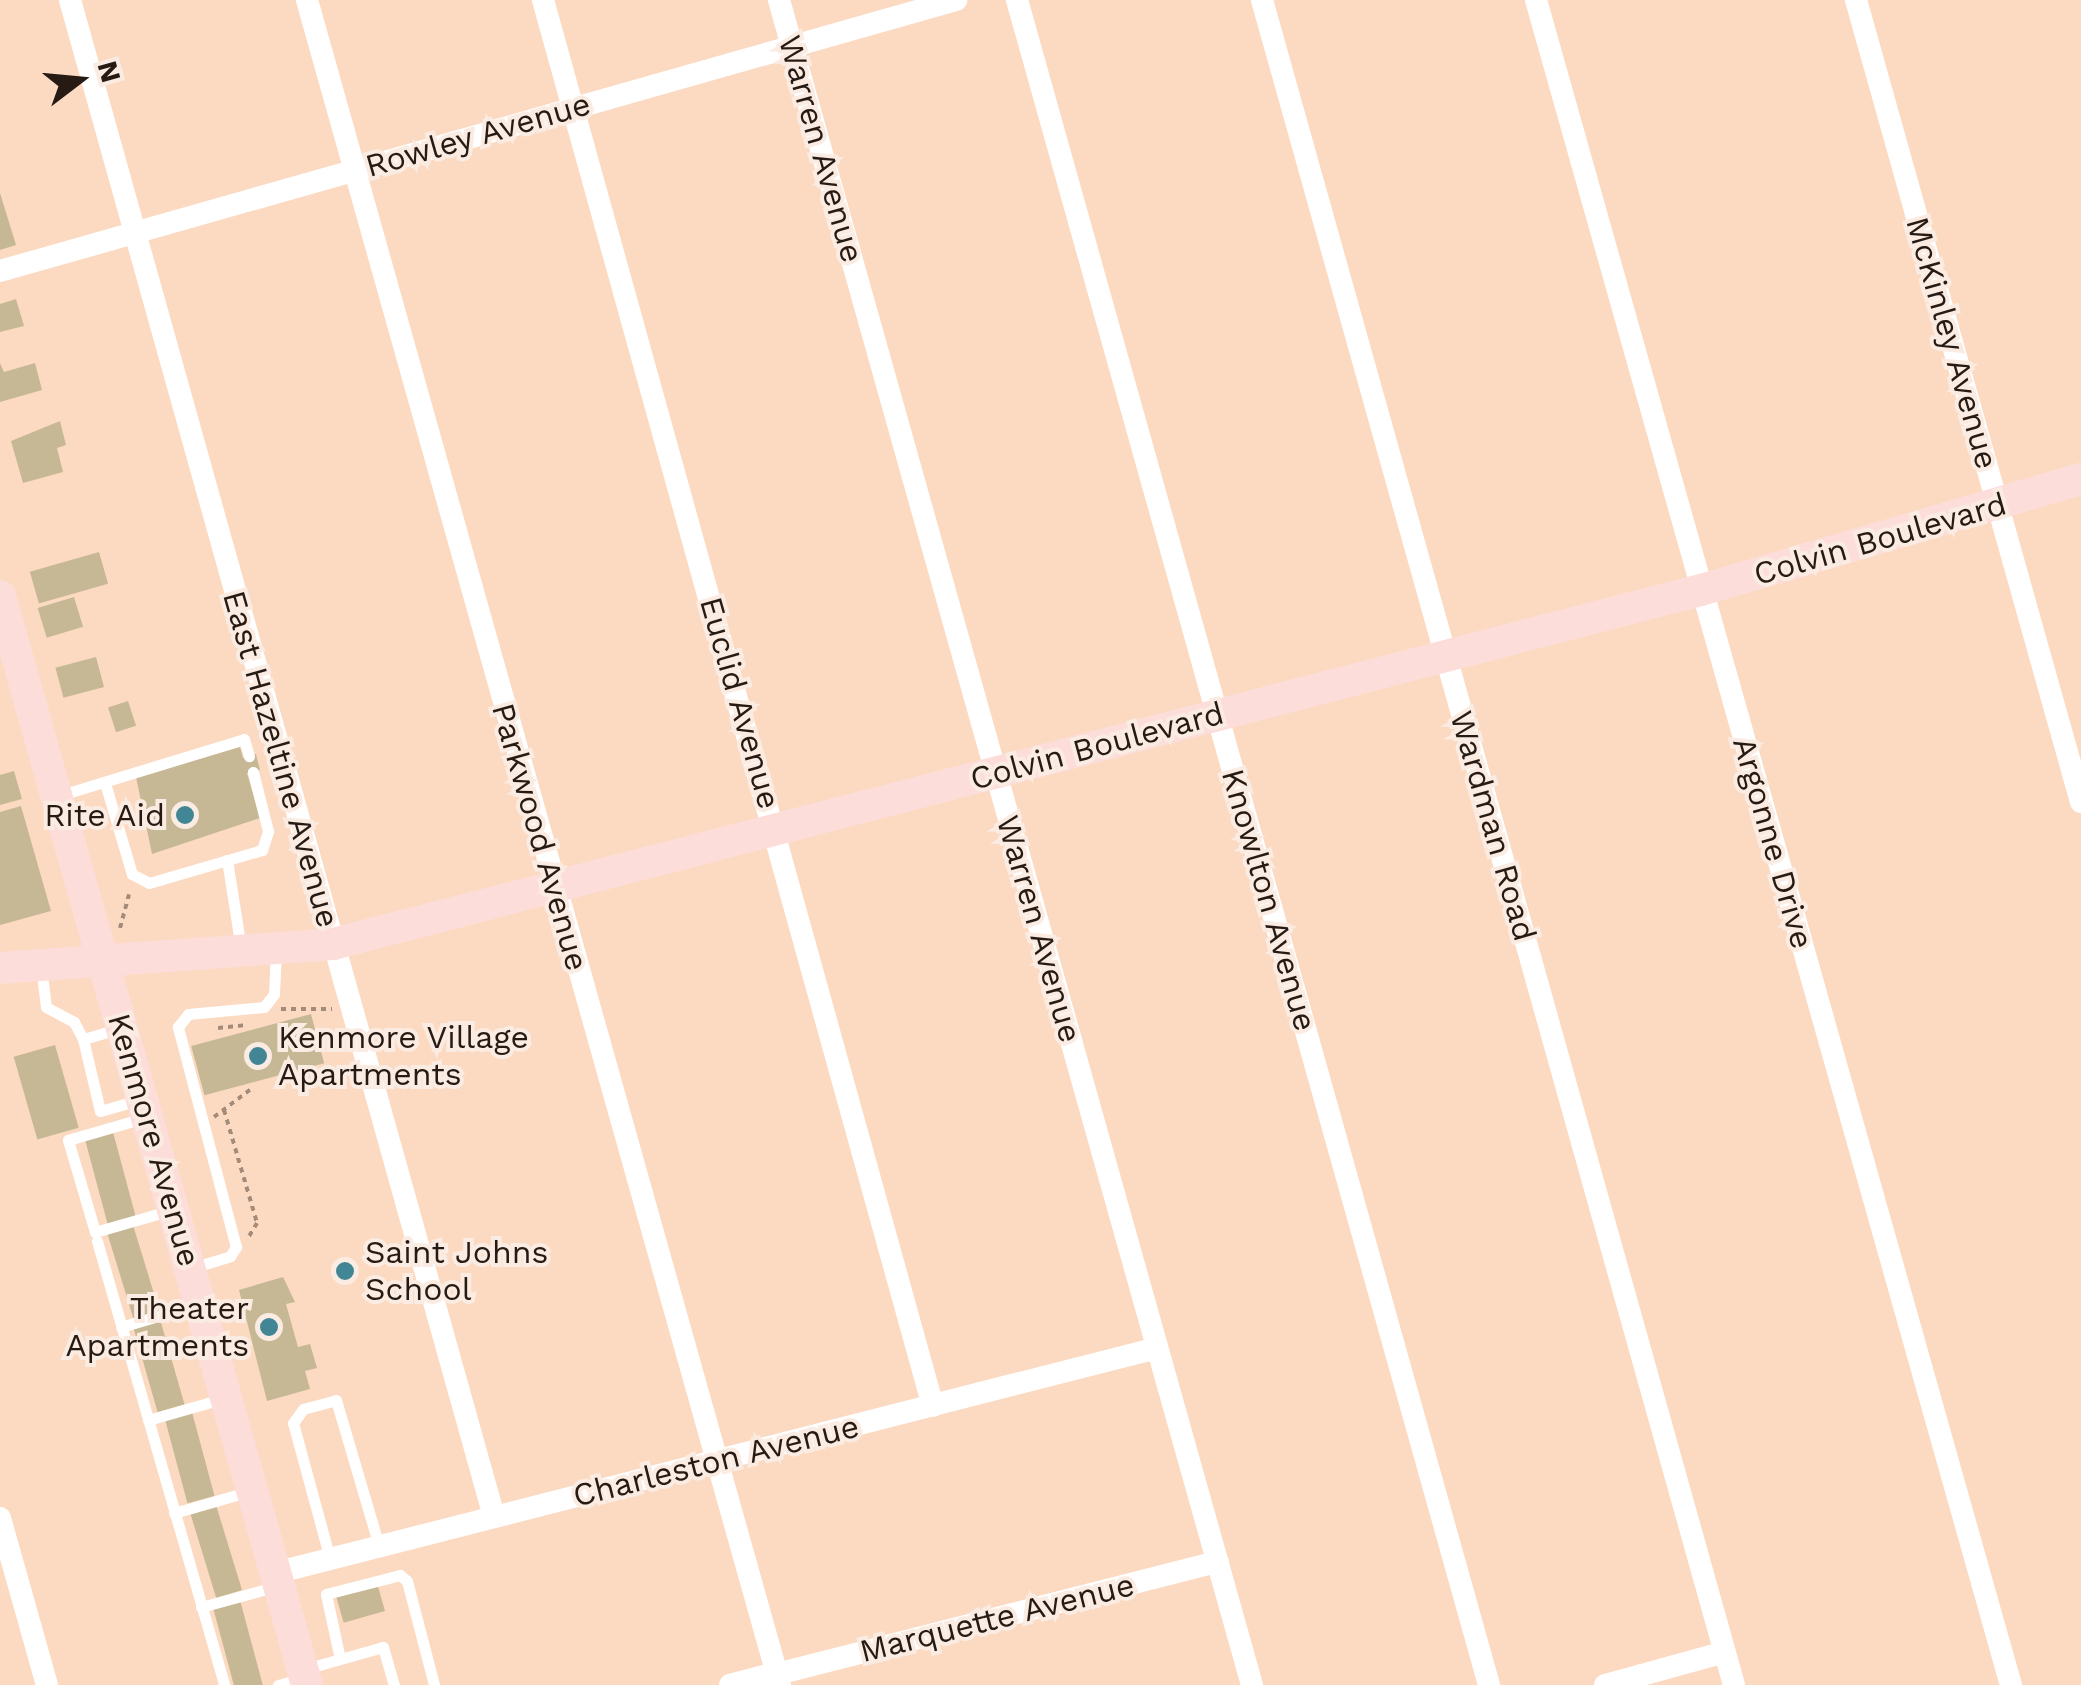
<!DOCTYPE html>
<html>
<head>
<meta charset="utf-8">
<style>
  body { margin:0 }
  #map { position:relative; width:2081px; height:1685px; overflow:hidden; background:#fcdac2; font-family:"Work Sans",sans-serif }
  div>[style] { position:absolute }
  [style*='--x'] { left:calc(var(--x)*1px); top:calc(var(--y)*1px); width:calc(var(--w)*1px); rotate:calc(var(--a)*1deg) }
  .building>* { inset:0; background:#c6b895; transform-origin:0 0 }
  .path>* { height:4px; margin-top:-2px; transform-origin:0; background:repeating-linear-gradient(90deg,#a48b79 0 5px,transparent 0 10px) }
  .lane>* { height:11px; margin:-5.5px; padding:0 5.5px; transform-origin:5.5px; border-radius:5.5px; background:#fff }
  .street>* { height:22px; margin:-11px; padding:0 11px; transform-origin:11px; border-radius:11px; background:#fff }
  .secondary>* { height:32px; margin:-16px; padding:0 16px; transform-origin:16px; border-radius:16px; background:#fdddda }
  .dots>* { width:28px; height:28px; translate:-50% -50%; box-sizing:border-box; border:5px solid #faece2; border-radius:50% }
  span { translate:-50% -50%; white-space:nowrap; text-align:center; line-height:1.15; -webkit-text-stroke:8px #faece2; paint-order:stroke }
  .street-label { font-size:32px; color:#261a12 }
  .poi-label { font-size:32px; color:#261a12 }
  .right { translate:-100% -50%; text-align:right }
  .left { translate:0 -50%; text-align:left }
  .north { position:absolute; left:30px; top:30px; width:100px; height:100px; -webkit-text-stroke:8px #faece2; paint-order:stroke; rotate:74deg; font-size:28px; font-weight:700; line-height:40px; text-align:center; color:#261a12 }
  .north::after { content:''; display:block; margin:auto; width:35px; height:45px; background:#261a12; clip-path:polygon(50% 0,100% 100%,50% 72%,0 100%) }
</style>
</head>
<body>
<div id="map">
  <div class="building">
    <div style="clip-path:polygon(0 193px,16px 245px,0 250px)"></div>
    <div style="clip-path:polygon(16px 299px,24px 326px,0 332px,0 304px)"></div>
    <div style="clip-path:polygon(0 363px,4px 372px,35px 363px,42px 390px,0 402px)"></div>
    <div style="clip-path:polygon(60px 421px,66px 445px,57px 448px,63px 472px,23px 483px,11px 441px)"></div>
    <div style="left:99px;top:552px;width:33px;height:72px;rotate:74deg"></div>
    <div style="left:74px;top:597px;width:31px;height:38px;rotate:73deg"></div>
    <div style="left:96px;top:657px;width:31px;height:42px;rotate:75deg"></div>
    <div style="left:128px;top:701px;width:26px;height:21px;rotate:72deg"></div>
    <div style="clip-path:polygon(240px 747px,243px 758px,256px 754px,260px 770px,247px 773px,260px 818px,152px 854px,136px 777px)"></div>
    <div style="clip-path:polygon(14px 771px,22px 799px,0 805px,0 775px)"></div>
    <div style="clip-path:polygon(21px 806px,51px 911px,0 925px,0 812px)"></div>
    <div style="left:311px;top:1014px;width:51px;height:124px;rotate:75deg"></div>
    <div style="left:55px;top:1045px;width:86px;height:43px;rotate:74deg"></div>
    <div style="left:113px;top:1132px;width:87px;height:29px;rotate:75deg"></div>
    <div style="left:133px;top:1225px;width:90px;height:27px;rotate:73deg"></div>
    <div style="clip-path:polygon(283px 1277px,295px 1302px,286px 1304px,298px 1347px,310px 1344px,317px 1368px,305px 1371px,310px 1389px,267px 1401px,239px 1290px)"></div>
    <div style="left:160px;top:1319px;width:89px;height:28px;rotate:74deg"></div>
    <div style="left:192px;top:1412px;width:87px;height:28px;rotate:75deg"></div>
    <div style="left:216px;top:1505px;width:89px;height:27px;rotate:73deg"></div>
    <div style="left:377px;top:1583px;width:29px;height:43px;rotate:74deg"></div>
    <div style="left:240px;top:1600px;width:88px;height:28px;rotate:75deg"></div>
  </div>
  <div class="path">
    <div style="--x:120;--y:928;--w:35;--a:-75"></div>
    <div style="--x:281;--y:1009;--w:51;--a:0"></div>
    <div style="--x:218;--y:1028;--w:30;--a:-6"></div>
    <div style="--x:224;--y:1110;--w:118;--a:73.7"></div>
    <div style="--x:257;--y:1223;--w:17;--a:121"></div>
    <div style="--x:214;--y:1117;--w:46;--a:-37.1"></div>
  </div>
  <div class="lane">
    <div style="--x:105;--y:783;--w:95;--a:73.5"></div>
    <div style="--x:132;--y:874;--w:19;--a:28"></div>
    <div style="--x:149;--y:883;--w:118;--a:-16.3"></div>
    <div style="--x:262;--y:850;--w:20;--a:-72"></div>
    <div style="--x:268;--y:831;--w:61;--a:-104.3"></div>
    <div style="--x:61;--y:795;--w:191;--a:-17"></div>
    <div style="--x:244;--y:739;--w:18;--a:74"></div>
    <div style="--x:227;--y:860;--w:89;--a:81"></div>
    <div style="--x:41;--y:967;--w:40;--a:82.9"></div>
    <div style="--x:46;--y:1007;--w:32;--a:28"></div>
    <div style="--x:74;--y:1022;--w:19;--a:62"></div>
    <div style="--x:118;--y:1029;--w:36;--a:164"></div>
    <div style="--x:83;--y:1039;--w:74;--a:76.7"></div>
    <div style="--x:100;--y:1111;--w:41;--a:-15.8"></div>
    <div style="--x:144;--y:1118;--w:79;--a:163.9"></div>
    <div style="--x:68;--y:1140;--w:96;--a:73.6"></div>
    <div style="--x:95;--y:1232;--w:76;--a:-16"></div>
    <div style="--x:97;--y:1241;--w:462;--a:74"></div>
    <div style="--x:195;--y:1267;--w:37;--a:-17"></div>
    <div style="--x:230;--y:1256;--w:11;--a:-56"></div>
    <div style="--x:236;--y:1247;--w:228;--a:-104.8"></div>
    <div style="--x:178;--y:1027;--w:16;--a:-52"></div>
    <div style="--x:188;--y:1014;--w:76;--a:-5.3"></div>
    <div style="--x:264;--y:1007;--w:16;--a:-52"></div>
    <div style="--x:274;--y:994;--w:44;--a:-87.4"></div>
    <div style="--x:121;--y:1327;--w:80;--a:-16.6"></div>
    <div style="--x:148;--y:1420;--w:80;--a:-15.9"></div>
    <div style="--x:174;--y:1513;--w:76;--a:-16"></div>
    <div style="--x:330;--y:1559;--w:141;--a:-105.2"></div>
    <div style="--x:293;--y:1423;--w:17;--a:-54"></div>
    <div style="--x:303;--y:1409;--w:34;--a:-15"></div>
    <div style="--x:336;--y:1400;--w:152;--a:73.6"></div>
    <div style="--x:201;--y:1607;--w:76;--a:-15.3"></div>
    <div style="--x:340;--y:1659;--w:66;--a:-102.2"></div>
    <div style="--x:326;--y:1594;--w:76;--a:-14.4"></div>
    <div style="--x:400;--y:1575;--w:9;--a:41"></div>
    <div style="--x:407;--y:1581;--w:107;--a:75.4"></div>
    <div style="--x:305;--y:1669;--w:81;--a:-15.8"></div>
    <div style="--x:383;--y:1647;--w:40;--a:74"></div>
    <div style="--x:278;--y:1685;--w:24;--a:-15"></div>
  </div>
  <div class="street">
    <div style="--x:70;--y:0;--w:1575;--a:74.38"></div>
    <div style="--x:307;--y:0;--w:1739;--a:74.32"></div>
    <div style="--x:777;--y:1674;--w:455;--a:-14.3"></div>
    <div style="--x:543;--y:0;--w:1459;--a:74.5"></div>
    <div style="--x:779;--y:0;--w:1750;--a:74.32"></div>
    <div style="--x:1017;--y:0;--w:1750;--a:74.35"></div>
    <div style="--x:1262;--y:0;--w:1750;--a:74.35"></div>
    <div style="--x:1536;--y:0;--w:1751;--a:74.26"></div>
    <div style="--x:1856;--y:0;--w:833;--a:74.33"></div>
    <div style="--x:0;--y:271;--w:994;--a:-15.83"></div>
    <div style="--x:0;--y:1518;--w:173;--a:74.3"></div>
    <div style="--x:275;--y:1573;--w:910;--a:-14.31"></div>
    <div style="--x:730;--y:1685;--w:47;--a:-14.9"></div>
    <div style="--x:775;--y:1673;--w:13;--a:67"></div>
    <div style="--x:1605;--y:1685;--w:124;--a:-15.4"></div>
  </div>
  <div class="secondary">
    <div style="--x:0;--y:596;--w:1131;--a:74.26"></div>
    <div style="--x:0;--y:968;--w:334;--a:-4.1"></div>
    <div style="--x:333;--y:944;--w:1413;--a:-14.51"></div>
    <div style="--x:1701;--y:590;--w:396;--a:-16.3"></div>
  </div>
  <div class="dots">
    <div style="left:185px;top:815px;background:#428695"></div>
    <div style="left:258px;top:1056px;background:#428695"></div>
    <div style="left:345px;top:1271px;background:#428695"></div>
    <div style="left:269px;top:1327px;background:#428695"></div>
  </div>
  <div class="street-label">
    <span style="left:478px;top:135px;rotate:-16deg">Rowley Avenue</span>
    <span style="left:821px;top:149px;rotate:74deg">Warren Avenue</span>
    <span style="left:1952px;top:343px;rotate:74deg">McKinley Avenue</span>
    <span style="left:1880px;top:539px;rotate:-16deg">Colvin Boulevard</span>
    <span style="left:740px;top:703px;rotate:74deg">Euclid Avenue</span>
    <span style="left:1097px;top:746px;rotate:-15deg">Colvin Boulevard</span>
    <span style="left:281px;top:759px;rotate:74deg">East Hazeltine Avenue</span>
    <span style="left:1493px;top:826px;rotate:74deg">Wardman Road</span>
    <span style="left:540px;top:837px;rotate:74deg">Parkwood Avenue</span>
    <span style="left:1773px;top:843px;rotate:74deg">Argonne Drive</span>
    <span style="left:1269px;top:900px;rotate:74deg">Knowlton Avenue</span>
    <span style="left:1039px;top:929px;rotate:74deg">Warren Avenue</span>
    <span style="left:154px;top:1140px;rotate:74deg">Kenmore Avenue</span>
    <span style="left:716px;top:1461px;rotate:-14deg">Charleston Avenue</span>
    <span style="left:997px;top:1618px;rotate:-14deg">Marquette Avenue</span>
  </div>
  <div class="poi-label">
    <span class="right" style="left:165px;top:815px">Rite Aid</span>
    <span class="left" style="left:278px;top:1056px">Kenmore Village<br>Apartments</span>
    <span class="left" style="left:365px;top:1271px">Saint Johns<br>School</span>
    <span class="right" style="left:249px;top:1327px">Theater<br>Apartments</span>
  </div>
  <div class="north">N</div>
</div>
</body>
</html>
